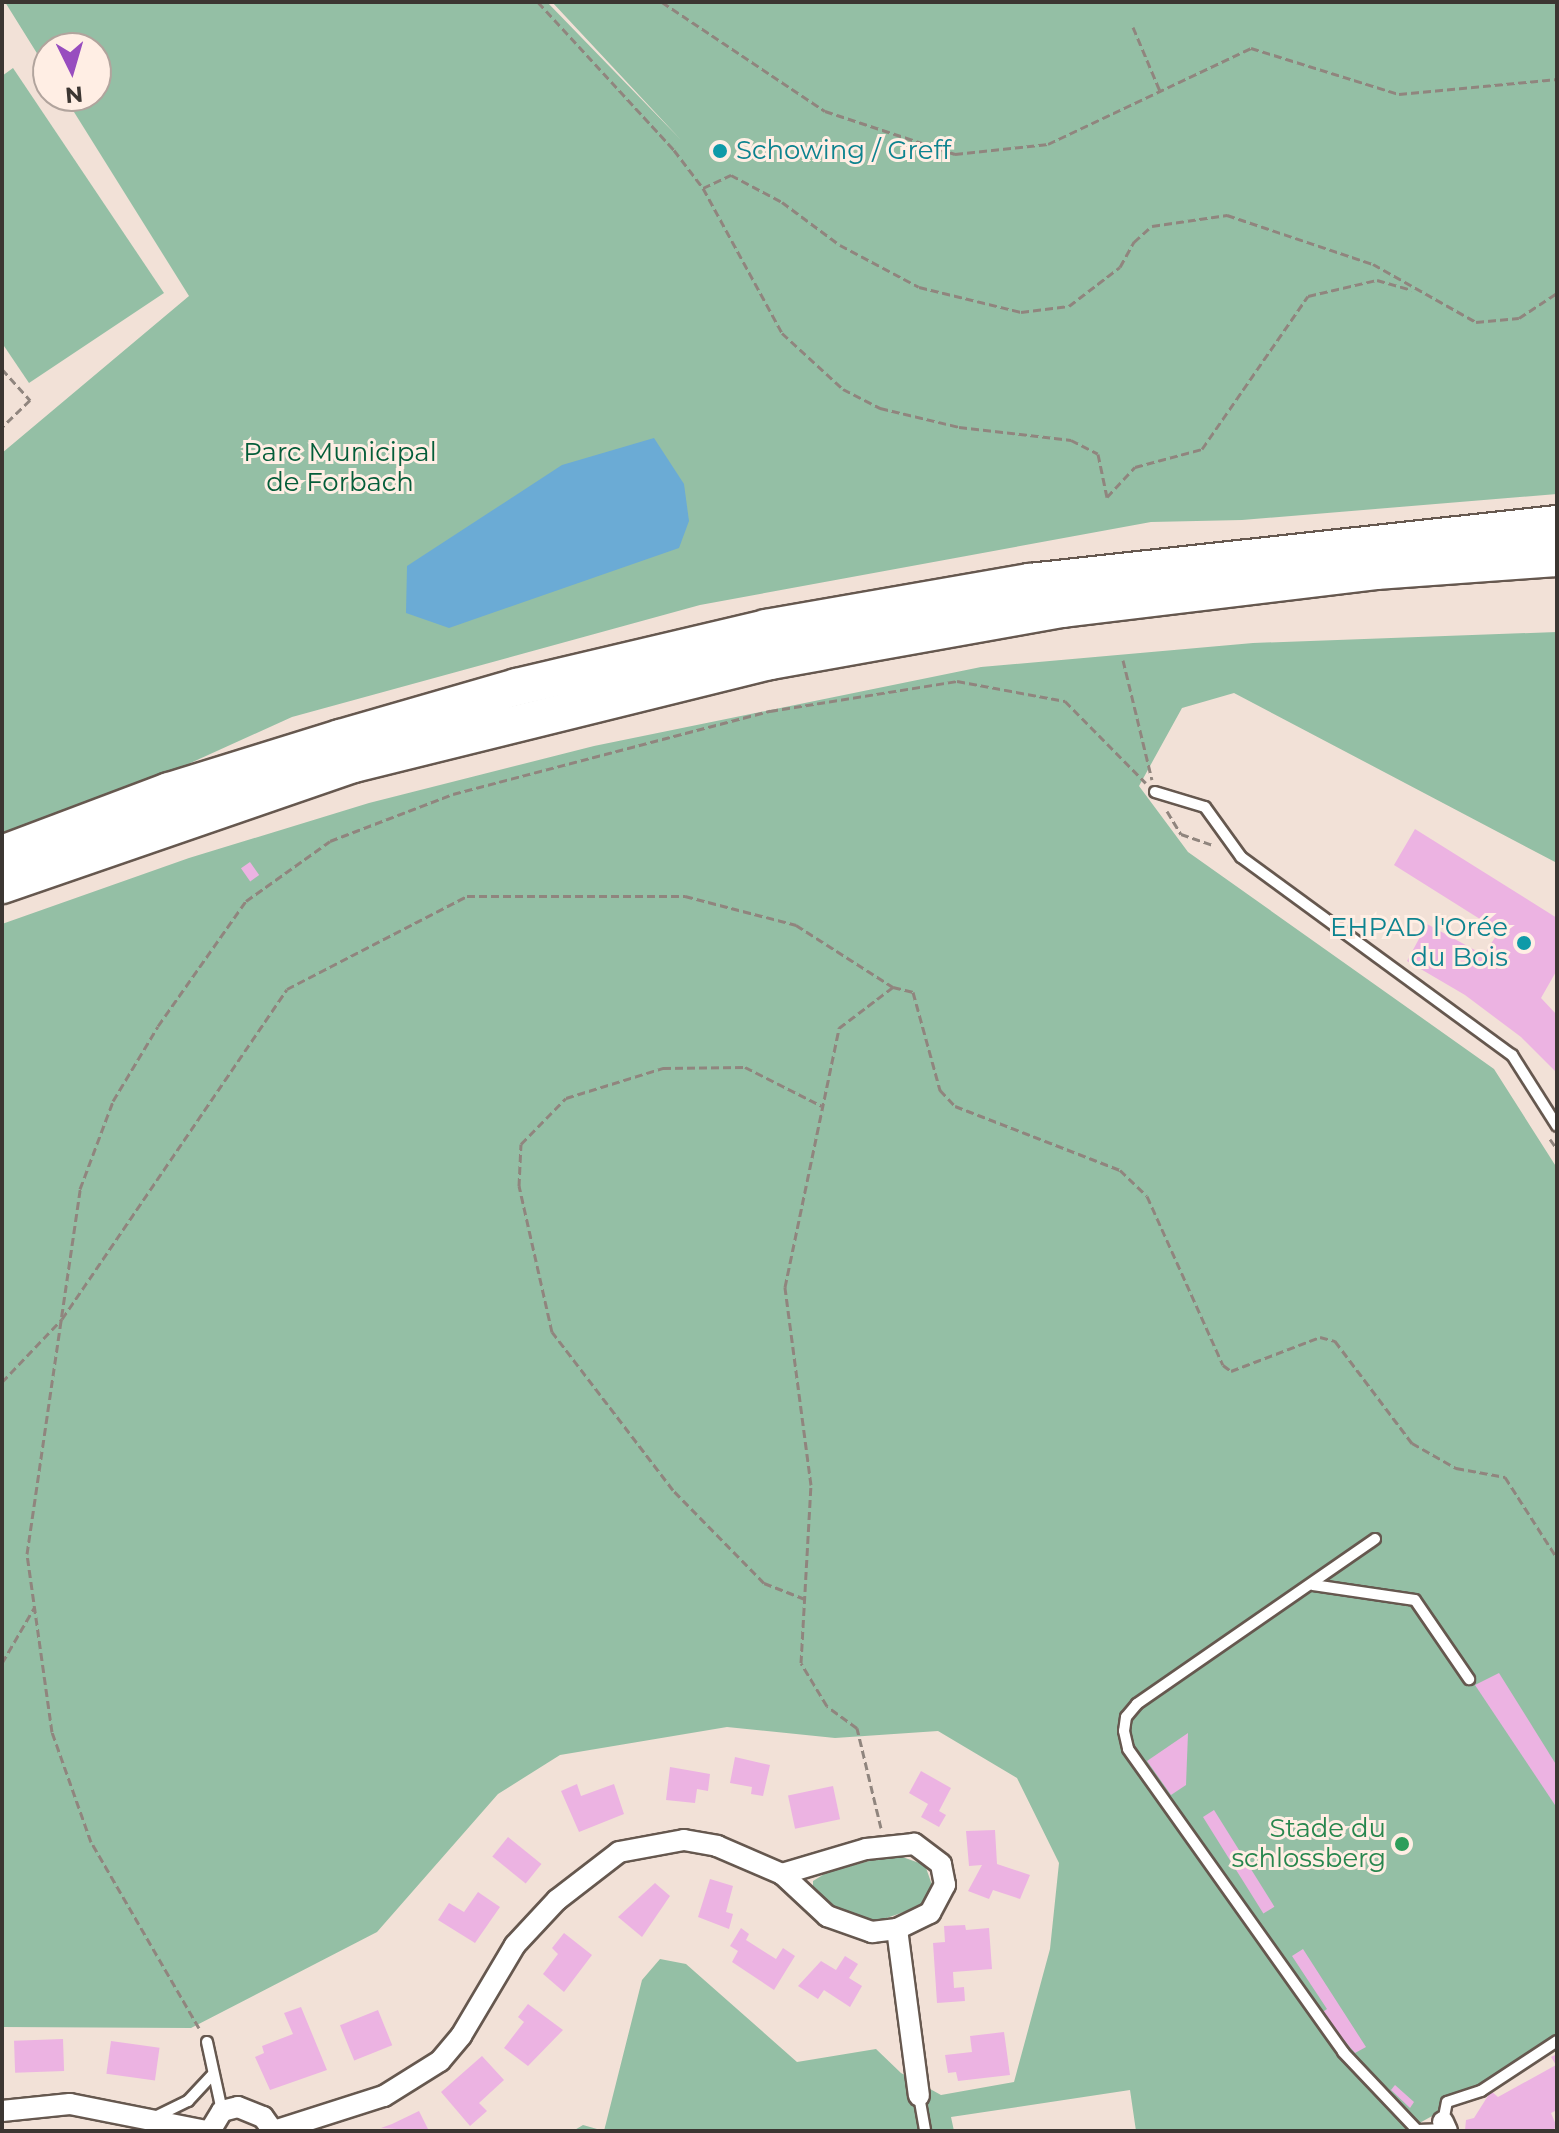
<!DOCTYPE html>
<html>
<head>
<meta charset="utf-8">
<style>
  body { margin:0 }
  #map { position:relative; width:1559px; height:2133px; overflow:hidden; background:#f2e1d7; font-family:Montserrat,sans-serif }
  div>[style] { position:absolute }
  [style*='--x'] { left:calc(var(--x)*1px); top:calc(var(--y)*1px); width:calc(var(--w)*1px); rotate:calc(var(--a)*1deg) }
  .green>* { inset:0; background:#94bfa5 }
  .water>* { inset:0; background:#6babd5 }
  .building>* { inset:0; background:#ecb3e2; transform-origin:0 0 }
  .path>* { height:3px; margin-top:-1.5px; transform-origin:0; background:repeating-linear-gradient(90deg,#90857e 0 8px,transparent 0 12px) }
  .roads { filter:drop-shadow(2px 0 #66584f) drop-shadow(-2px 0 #66584f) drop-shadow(0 2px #66584f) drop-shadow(0 -2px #66584f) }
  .lane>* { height:10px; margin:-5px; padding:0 5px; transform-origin:5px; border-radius:5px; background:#fff }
  .street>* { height:20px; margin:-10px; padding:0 10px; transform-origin:10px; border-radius:10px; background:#fff }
  .highway>* { height:36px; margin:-18px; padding:0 18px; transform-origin:18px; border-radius:18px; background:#fff }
  .dots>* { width:22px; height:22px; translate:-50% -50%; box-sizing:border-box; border:4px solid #ffeee4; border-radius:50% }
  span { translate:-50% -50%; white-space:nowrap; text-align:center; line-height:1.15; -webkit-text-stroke:6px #ffeee4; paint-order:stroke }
  .culture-label { font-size:26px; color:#0d838f }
  .left { translate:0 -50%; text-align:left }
  .right { translate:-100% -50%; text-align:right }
  .park-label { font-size:26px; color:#045d39 }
  .leisure-label { font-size:26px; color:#27864d }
  .frame { position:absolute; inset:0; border:4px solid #3c3632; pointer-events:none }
  .north { position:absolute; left:32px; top:32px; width:80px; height:80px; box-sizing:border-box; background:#ffeee4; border:2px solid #b1a49d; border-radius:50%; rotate:175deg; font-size:22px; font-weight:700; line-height:32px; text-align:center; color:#3c3632 }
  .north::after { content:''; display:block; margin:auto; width:28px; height:36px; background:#984dbf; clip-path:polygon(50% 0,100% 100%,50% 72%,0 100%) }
</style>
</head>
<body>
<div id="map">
  <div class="green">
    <div style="clip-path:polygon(5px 2px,547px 2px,681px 140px,552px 2px,1557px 2px,1557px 494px,1242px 520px,1151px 522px,700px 605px,292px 717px,175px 770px,2px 834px,2px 453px,189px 296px,64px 96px,96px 96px,96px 48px,48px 48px,48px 71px)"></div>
    <div style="clip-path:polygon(13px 68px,164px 293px,29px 383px,2px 343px,2px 76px)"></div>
    <div style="clip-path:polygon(1557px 632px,1557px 863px,1234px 693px,1182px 708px,1139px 786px,1188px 852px,1494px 1069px,1557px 1168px,1557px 2047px,1405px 2131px,1136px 2131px,1130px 2090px,951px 2117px,954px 2131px,573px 2131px,583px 2125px,604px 2131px,642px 1980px,660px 1959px,686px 1964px,797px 2062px,876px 2049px,901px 2073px,941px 2095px,1014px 2082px,1050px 1949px,1059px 1863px,1017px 1778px,938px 1731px,835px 1738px,727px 1727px,560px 1755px,498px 1794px,377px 1932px,191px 2028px,2px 2027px,2px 924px,189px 858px,369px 803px,594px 746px,981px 667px,1253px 643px)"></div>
    <div style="clip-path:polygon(894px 1854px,925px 1865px,932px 1885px,924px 1905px,878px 1921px,850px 1917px,813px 1891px,813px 1881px,826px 1873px)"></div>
  </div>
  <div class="water">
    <div style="clip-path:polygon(654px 438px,684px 484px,689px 521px,679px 548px,449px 628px,406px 613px,407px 566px,562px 465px)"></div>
  </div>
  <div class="building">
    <div style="clip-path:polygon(1415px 829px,1557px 918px,1557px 970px,1541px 998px,1557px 1015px,1557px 1073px,1521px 1037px,1465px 995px,1407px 961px,1427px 924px,1484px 955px,1499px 931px,1394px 865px)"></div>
    <div style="left:250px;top:862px;width:16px;height:11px;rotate:55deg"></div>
    <div style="clip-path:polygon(1499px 1673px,1557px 1766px,1557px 1808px,1475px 1685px)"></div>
    <div style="clip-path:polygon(1188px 1733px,1186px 1785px,1171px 1795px,1147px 1761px)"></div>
    <div style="clip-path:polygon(735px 1757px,770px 1765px,763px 1796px,751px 1794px,752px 1787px,730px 1783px)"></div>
    <div style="clip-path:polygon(670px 1767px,710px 1774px,708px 1791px,697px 1789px,695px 1803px,666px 1800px)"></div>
    <div style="clip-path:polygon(921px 1771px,951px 1788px,939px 1811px,946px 1815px,939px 1827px,921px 1817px,928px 1804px,909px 1793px)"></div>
    <div style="clip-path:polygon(577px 1784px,581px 1796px,614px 1784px,624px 1814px,579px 1832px,561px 1791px)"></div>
    <div style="left:833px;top:1786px;width:34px;height:46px;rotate:78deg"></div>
    <div style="left:1214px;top:1810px;width:114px;height:13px;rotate:58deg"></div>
    <div style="clip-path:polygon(995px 1830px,997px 1864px,1030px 1875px,1020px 1899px,993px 1890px,989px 1899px,968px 1891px,982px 1865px,969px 1866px,966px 1831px)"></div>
    <div style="left:508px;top:1837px;width:43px;height:25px;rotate:39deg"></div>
    <div style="clip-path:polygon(710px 1879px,733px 1886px,726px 1912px,733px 1914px,729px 1929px,698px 1917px)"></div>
    <div style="clip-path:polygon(655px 1883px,670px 1896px,642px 1937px,618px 1917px)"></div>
    <div style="clip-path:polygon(478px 1892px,500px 1907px,475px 1943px,438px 1920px,449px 1903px,464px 1912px)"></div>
    <div style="clip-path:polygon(965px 1925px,966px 1930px,989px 1928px,992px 1969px,953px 1972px,954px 1988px,964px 1987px,965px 2001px,937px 2003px,933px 1943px,945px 1942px,944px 1926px)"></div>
    <div style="clip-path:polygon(741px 1928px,749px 1934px,746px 1940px,776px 1959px,783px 1948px,795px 1956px,774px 1990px,732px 1962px,738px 1951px,730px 1946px)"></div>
    <div style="clip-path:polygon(564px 1933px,592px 1955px,564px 1992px,543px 1974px,558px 1954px,552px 1948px)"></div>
    <div style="clip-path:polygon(1303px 1949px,1366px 2047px,1355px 2053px,1321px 2013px,1327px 2009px,1292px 1956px)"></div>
    <div style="clip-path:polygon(845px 1956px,858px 1964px,849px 1978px,862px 1986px,850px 2007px,824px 1990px,818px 1999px,798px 1986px,821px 1961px,836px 1970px)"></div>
    <div style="clip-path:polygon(528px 2004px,563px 2030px,528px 2066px,504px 2048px,524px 2022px,518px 2017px)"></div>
    <div style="clip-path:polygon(301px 2007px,327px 2070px,270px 2090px,255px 2057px,264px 2053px,262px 2046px,293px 2034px,284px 2013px)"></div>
    <div style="left:378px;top:2010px;width:38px;height:41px;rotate:68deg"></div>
    <div style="clip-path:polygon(1004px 2032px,1010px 2075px,958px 2081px,956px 2072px,948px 2073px,945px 2055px,972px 2052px,970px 2036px)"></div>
    <div style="left:63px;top:2039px;width:32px;height:49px;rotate:88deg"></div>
    <div style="left:111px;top:2041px;width:49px;height:33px;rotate:8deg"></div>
    <div style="clip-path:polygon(1557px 2054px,1557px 2110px,1551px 2113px,1557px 2127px,1550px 2131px,1465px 2130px,1466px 2120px,1474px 2118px,1491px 2091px,1498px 2097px,1556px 2065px,1551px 2057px)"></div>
    <div style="clip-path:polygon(482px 2056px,504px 2080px,479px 2103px,487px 2111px,470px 2126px,441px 2092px)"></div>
    <div style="clip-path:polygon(1395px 2085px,1414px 2102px,1410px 2108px,1391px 2090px)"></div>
    <div style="clip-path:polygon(419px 2111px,429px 2131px,381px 2128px,392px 2124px)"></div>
  </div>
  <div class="path">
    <div style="--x:538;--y:2;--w:201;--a:47.4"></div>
    <div style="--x:674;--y:150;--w:48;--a:52.7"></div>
    <div style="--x:703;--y:188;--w:165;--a:61.4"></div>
    <div style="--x:782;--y:333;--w:83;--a:42.6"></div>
    <div style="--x:843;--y:389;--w:42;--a:27.2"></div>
    <div style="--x:880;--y:408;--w:81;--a:13.5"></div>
    <div style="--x:959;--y:427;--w:113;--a:6.6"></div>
    <div style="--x:1071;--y:440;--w:30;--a:27"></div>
    <div style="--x:1098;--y:454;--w:44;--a:78.2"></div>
    <div style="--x:662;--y:2;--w:196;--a:33.8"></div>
    <div style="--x:825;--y:111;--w:137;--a:18.3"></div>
    <div style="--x:955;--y:154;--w:94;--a:-6.1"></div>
    <div style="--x:1048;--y:144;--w:225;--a:-25.3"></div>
    <div style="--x:1251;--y:48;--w:155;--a:17.3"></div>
    <div style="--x:1399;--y:94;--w:159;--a:-5.4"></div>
    <div style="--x:1133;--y:27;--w:69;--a:67.1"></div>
    <div style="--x:703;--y:188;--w:31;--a:-25"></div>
    <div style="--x:731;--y:175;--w:58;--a:27.9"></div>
    <div style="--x:782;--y:202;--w:72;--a:36.6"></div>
    <div style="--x:840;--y:245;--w:89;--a:28"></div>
    <div style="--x:919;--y:287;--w:105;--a:13.8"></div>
    <div style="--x:1021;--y:312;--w:48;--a:-7.1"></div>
    <div style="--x:1069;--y:306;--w:64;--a:-37.4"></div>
    <div style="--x:1120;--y:267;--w:29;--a:-61"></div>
    <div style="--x:1134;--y:242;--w:24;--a:-42"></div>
    <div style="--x:1152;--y:226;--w:76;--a:-8.3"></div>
    <div style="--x:1227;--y:215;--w:154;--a:18.6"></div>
    <div style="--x:1373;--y:264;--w:118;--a:29.4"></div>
    <div style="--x:1476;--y:322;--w:43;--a:-5.3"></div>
    <div style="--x:1519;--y:318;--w:45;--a:-33.3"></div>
    <div style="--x:2;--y:369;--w:42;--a:47.9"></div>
    <div style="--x:30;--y:400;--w:39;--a:136"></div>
    <div style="--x:1107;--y:497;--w:41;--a:-47"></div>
    <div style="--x:1135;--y:467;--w:69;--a:-15"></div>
    <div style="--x:1202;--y:449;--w:186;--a:-55.3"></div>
    <div style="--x:1308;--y:296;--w:71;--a:-13.1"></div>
    <div style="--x:1377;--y:280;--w:36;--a:16"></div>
    <div style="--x:1123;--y:660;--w:123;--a:76.4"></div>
    <div style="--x:1167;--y:811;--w:27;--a:59"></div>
    <div style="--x:1181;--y:834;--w:34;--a:19"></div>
    <div style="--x:1550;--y:1139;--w:12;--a:55"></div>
    <div style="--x:2;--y:1382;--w:87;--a:-46.4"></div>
    <div style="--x:62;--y:1319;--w:399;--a:-55.7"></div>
    <div style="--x:287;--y:989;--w:203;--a:-27.3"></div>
    <div style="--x:467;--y:896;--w:218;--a:0"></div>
    <div style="--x:685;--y:896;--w:115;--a:14.6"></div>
    <div style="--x:796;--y:925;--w:115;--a:32.6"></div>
    <div style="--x:893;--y:987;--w:21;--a:14"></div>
    <div style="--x:913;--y:992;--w:102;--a:74.6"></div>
    <div style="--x:940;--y:1090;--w:22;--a:47"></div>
    <div style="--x:955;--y:1106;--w:177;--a:21.2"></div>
    <div style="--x:1120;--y:1170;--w:37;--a:44"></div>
    <div style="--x:1147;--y:1196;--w:185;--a:65.8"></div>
    <div style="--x:1223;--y:1365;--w:10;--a:37"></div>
    <div style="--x:1231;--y:1371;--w:95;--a:-20.9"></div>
    <div style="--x:1320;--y:1337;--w:16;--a:15"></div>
    <div style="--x:1335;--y:1341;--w:128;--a:53"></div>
    <div style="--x:1412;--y:1443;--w:51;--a:29.6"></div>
    <div style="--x:1456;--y:1468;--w:50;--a:10.4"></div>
    <div style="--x:1505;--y:1477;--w:96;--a:57.3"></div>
    <div style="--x:805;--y:1599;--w:44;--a:-158.7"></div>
    <div style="--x:764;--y:1583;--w:130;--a:-134.4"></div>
    <div style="--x:673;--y:1490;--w:199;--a:-127.4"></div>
    <div style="--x:552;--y:1332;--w:150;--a:-102.7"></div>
    <div style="--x:519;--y:1186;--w:42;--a:-87.3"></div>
    <div style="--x:521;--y:1144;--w:64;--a:-45.6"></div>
    <div style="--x:566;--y:1098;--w:102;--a:-17.2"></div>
    <div style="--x:663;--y:1068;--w:82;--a:-0.7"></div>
    <div style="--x:745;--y:1067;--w:86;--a:26.9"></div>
    <div style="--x:2;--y:1663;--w:64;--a:-59.8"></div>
    <div style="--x:881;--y:1828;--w:103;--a:-103.5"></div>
    <div style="--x:857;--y:1728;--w:37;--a:-144"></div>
    <div style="--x:827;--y:1706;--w:50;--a:-121.2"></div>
    <div style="--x:801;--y:1663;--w:178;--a:-86.8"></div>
    <div style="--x:811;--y:1485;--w:200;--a:-97.5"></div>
    <div style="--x:785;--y:1287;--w:265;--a:-78.2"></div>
    <div style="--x:839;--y:1028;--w:68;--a:-37.2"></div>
    <div style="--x:199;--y:2028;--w:215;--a:-120.1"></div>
    <div style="--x:91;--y:1842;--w:117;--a:-109.5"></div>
    <div style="--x:52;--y:1732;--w:180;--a:-98"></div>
    <div style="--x:27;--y:1554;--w:369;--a:-81.7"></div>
    <div style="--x:80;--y:1189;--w:94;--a:-69.4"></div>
    <div style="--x:113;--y:1101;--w:87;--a:-59"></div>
    <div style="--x:158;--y:1026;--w:153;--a:-54.9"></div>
    <div style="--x:246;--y:901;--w:103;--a:-35.5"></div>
    <div style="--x:330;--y:841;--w:132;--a:-20.9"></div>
    <div style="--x:453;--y:794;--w:328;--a:-14.7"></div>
    <div style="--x:770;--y:711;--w:189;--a:-9.1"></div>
    <div style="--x:957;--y:681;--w:110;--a:10.5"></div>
    <div style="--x:1065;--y:701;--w:115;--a:45.4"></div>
  </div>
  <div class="roads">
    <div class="lane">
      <div style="--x:1155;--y:792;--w:52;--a:16.7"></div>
      <div style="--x:1205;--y:807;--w:62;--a:54.2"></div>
      <div style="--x:1241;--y:857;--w:336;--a:36.2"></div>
      <div style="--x:1512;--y:1055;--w:84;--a:57.6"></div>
      <div style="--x:1375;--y:1539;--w:290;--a:145.3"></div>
      <div style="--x:1137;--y:1704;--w:17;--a:130"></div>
      <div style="--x:1126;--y:1717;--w:14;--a:98"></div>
      <div style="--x:1124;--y:1731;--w:18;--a:77"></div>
      <div style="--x:1128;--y:1749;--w:372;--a:54.6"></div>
      <div style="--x:1343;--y:2052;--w:108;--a:46.5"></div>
      <div style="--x:1417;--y:2130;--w:30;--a:-2"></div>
      <div style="--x:1313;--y:1585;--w:103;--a:8.4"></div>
      <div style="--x:1415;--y:1600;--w:96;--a:55.6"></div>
      <div style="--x:207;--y:2042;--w:71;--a:77.7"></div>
      <div style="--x:919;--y:2096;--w:36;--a:80"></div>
      <div style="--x:155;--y:2117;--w:37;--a:-26"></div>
      <div style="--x:188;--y:2101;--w:37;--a:-47"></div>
      <div style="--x:1443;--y:2122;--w:20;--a:-79"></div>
      <div style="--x:1447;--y:2102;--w:36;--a:-18"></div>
      <div style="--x:1481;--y:2091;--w:91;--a:-33.3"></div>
    </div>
    <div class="street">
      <div style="--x:897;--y:1929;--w:168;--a:82.5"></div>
      <div style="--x:2;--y:2111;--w:68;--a:-5.9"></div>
      <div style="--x:70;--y:2104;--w:139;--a:11.2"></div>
      <div style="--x:1443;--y:2122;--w:10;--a:66"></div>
      <div style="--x:210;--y:2131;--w:23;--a:-59"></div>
      <div style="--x:222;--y:2111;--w:16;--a:-14"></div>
      <div style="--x:238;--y:2107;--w:27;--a:22"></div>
      <div style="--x:263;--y:2117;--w:17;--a:54"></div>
      <div style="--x:274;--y:2131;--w:115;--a:-17.7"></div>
      <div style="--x:384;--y:2096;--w:66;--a:-32"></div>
      <div style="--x:440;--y:2061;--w:33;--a:-50"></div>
      <div style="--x:461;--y:2036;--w:106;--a:-59.3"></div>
      <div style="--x:515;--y:1945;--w:62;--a:-47"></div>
      <div style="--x:557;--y:1900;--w:78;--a:-37.7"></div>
      <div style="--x:619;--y:1852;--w:66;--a:-10.5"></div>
      <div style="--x:684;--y:1840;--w:34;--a:10"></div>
      <div style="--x:717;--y:1846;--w:71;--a:23.3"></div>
      <div style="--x:782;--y:1874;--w:62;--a:43"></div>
      <div style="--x:827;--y:1916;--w:48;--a:19.6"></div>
      <div style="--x:872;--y:1932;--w:25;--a:-7"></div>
      <div style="--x:897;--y:1929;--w:37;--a:-26"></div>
      <div style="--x:930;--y:1913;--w:32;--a:-62"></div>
      <div style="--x:945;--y:1885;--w:21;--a:-101"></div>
      <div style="--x:941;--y:1864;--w:34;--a:-143"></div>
      <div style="--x:914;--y:1844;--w:48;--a:174.1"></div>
      <div style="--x:866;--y:1849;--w:88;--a:163.4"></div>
    </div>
    <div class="highway">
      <div style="--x:2;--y:854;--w:178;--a:-20.7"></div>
      <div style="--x:169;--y:791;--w:179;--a:-17.2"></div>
      <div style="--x:340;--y:738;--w:184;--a:-16.1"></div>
      <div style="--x:517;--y:687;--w:256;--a:-13.3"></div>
      <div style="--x:766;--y:628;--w:268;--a:-9.9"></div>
      <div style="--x:1030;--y:582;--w:530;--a:-6.28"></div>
      <div style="--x:2;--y:885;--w:372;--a:-19"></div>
      <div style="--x:354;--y:764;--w:429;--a:-13.9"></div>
      <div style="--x:770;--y:661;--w:298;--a:-10.1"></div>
      <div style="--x:1063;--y:609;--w:315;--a:-6.9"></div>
      <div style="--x:1376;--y:571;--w:181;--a:-4.1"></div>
    </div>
  </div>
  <div class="dots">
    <div style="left:720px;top:151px;background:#0f9aa8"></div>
    <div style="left:1524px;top:943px;background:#0f9aa8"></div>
    <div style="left:1402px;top:1844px;background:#2e9e5b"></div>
  </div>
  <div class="culture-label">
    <span class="left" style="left:736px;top:151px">Schowing / Greff</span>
    <span class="right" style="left:1508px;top:943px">EHPAD l'Orée<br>du Bois</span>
  </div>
  <div class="park-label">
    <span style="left:340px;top:468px">Parc Municipal<br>de Forbach</span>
  </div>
  <div class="leisure-label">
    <span class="right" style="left:1386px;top:1844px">Stade du<br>schlossberg</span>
  </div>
  <div class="frame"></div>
  <div class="north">N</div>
</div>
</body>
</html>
